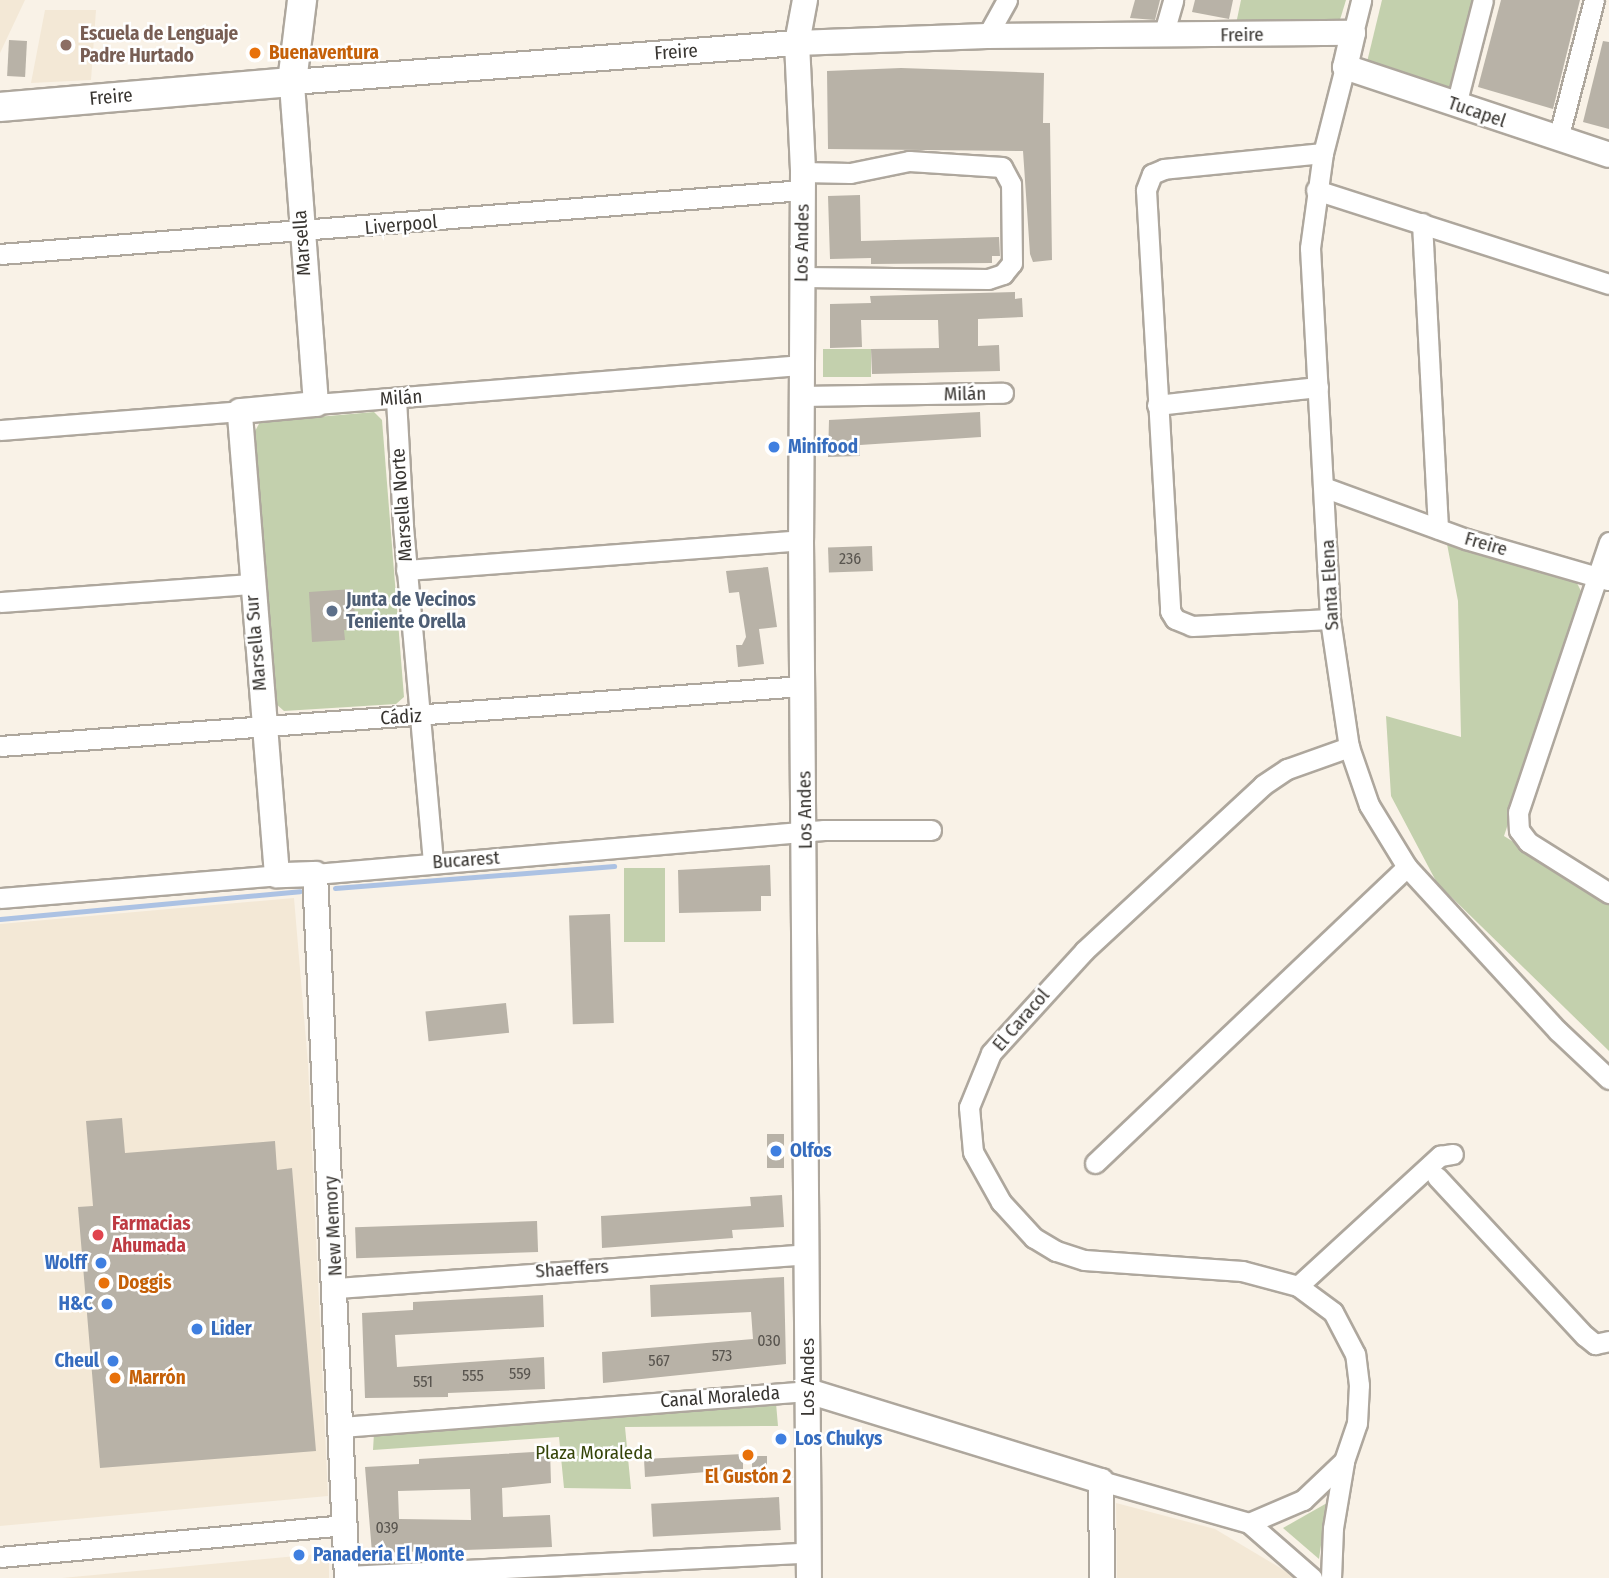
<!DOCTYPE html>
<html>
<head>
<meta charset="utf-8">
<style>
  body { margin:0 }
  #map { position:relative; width:1609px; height:1578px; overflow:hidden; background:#f9f2e7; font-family:"Fira Sans Condensed",sans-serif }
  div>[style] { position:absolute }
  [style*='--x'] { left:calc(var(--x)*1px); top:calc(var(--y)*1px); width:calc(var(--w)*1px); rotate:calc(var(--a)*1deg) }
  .built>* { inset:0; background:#f3e8d6 }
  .green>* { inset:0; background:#c3d0ad; transform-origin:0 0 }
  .stream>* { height:5px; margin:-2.5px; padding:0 2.5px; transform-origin:2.5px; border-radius:2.5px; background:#acc2e3 }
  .building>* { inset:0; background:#b8b2a7; transform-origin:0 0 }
  .roads { filter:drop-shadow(2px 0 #aea79d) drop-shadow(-2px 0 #aea79d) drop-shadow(0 2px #aea79d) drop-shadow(0 -2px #aea79d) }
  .minor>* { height:19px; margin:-9.5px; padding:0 9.5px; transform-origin:9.5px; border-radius:9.5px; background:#fff }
  .tertiary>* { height:24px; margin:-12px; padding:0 12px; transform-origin:12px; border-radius:12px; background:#fff }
  .secondary>* { height:28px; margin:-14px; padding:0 14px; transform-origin:14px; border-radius:14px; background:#fff }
  .dots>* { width:19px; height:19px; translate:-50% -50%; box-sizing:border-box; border:4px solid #fff; border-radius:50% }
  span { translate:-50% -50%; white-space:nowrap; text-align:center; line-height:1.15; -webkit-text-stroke:5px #fff; paint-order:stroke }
  .number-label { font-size:16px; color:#58544e }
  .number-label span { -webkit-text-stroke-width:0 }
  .education-label { font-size:19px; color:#785e54; font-weight:700 }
  .left { translate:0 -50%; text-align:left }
  .street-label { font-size:19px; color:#383531 }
  .food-label { font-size:19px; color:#c56008; font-weight:700 }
  .shop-label { font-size:19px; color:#366cbe; font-weight:700 }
  .right { translate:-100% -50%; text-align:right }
  .service-label { font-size:19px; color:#4e5e75; font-weight:700 }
  .health-label { font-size:19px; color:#be3a42; font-weight:700 }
  .park-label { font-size:19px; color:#354408 }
</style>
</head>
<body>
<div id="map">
  <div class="built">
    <div style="clip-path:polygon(0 0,25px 0,0 53px)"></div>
    <div style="clip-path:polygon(45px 10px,96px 10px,91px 80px,31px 83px)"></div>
    <div style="clip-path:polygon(294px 898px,308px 1064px,328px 1496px,0 1526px,0 924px)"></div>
    <div style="clip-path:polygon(1116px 1503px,1215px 1529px,1297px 1578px,1117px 1578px)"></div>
    <div style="clip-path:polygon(329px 1553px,329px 1578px,62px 1578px)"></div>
  </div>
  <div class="green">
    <div style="clip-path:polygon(1241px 0,1346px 0,1339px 23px,1236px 24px)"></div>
    <div style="clip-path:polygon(1382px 0,1474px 0,1449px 88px,1367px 62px)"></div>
    <div style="left:871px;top:349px;width:28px;height:48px;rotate:90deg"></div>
    <div style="clip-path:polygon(374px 412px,382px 420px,404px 697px,396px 704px,284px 711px,275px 703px,254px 433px,260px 422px)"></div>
    <div style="clip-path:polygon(1447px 544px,1577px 583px,1583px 595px,1504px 836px,1609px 902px,1609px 1051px,1437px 883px,1391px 796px,1386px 716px,1461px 737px,1458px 601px)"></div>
    <div style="left:624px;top:868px;width:41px;height:74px"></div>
    <div style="clip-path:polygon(776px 1403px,778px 1426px,625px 1427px,631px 1489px,564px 1488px,559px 1437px,373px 1450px,374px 1433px)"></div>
    <div style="clip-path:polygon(1327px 1503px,1319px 1559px,1283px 1528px)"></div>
  </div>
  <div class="stream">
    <div style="--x:335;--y:888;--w:280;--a:-4.5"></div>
    <div style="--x:0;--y:919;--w:301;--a:-5.3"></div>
  </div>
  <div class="building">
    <div style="clip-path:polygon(1135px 0,1160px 0,1155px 20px,1130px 18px)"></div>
    <div style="clip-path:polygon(1195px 0,1233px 0,1229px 19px,1192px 12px)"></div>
    <div style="clip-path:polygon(1501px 0,1580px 0,1553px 109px,1478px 87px)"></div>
    <div style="left:9px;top:40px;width:18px;height:36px;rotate:3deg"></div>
    <div style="clip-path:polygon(1603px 41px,1609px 42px,1609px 129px,1583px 122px)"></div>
    <div style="clip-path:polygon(901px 68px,1044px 73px,1043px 123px,1050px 123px,1052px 260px,1033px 262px,1030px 254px,1023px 151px,828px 149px,827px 71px)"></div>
    <div style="clip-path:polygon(860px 195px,861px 241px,999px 237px,1000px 256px,992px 256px,992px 263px,871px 264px,871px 258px,830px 259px,828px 196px)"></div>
    <div style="clip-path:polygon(1015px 292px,1015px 299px,1022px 298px,1023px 317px,978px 319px,978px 346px,999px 345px,1000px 371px,872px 374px,871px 349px,939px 348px,938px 320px,861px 320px,862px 347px,830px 348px,830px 304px,871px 303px,870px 296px)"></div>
    <div style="clip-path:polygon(980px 412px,981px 437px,860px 445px,860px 456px,828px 457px,829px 420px)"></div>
    <div style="left:872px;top:546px;width:25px;height:44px;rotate:88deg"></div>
    <div style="clip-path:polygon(768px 567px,777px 627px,759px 629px,764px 664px,738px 667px,736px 645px,742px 645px,746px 637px,739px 592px,729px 593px,726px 571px)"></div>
    <div style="clip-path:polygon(353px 589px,356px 630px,344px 630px,345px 640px,312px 642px,309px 592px)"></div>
    <div style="clip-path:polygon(770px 865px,771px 896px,761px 896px,761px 911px,679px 913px,678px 870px)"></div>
    <div style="left:610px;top:914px;width:109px;height:41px;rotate:88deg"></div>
    <div style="left:506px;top:1003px;width:30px;height:81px;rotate:84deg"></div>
    <div style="clip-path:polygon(122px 1118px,125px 1153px,275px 1141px,277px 1170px,292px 1168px,316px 1451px,100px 1468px,78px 1207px,93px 1206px,86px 1121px)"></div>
    <div style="left:767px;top:1134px;width:17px;height:34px"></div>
    <div style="clip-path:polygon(782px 1195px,784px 1227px,732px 1230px,733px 1238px,602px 1248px,601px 1216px,751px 1206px,750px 1197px)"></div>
    <div style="left:537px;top:1221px;width:31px;height:182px;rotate:88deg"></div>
    <div style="clip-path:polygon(784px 1277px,786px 1364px,603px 1383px,602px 1352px,753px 1339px,751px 1312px,651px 1317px,650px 1285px)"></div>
    <div style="clip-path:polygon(543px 1295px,544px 1327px,395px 1335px,397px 1367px,544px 1357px,545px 1389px,448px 1393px,448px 1397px,365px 1398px,362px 1313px,413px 1310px,413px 1302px)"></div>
    <div style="clip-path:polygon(evenodd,550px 1451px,551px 1483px,502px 1488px,503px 1517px,550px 1515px,552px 1547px,372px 1553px,365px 1467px,419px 1464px,419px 1459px,550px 1451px,470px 1489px,471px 1520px,399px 1519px,398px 1491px,470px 1489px)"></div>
    <div style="clip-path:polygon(743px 1454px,743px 1469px,645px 1477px,644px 1459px)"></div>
    <div style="left:752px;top:1456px;width:15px;height:15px"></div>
    <div style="left:779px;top:1497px;width:33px;height:128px;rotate:87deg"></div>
  </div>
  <div class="roads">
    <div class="minor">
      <div style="--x:1353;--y:33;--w:34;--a:-76"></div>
      <div style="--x:987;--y:36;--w:41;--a:-60.9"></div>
      <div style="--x:1163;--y:36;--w:37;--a:-74"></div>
      <div style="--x:1345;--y:67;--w:89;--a:104.3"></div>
      <div style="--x:1323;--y:153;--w:96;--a:97.8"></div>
      <div style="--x:1310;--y:248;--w:372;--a:86.9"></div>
      <div style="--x:1330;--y:619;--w:129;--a:81.6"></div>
      <div style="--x:1349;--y:747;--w:61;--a:71"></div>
      <div style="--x:1369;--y:805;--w:73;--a:58.5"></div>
      <div style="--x:1407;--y:867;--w:223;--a:47.4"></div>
      <div style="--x:1558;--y:1031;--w:70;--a:43.3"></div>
      <div style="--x:1456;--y:105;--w:108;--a:-75.6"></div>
      <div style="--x:1558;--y:139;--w:144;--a:-75.5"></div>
      <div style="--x:1323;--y:153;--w:160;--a:174.3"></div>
      <div style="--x:1164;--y:169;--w:13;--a:157"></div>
      <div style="--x:1152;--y:174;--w:17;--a:111"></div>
      <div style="--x:1146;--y:190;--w:422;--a:86.7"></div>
      <div style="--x:1170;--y:611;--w:9;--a:58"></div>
      <div style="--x:1175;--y:619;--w:18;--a:22"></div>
      <div style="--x:1192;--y:626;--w:138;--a:-2.9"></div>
      <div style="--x:1316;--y:190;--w:308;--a:17.8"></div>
      <div style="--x:1422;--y:223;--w:306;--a:87"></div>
      <div style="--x:0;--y:254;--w:805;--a:-4.56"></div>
      <div style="--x:801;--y:277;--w:187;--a:0.6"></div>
      <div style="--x:988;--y:279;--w:16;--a:-18"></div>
      <div style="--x:1003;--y:274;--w:14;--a:-51"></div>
      <div style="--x:1012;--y:263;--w:79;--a:-90.7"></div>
      <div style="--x:1011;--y:184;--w:19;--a:-118"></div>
      <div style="--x:1002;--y:167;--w:93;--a:-176.3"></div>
      <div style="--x:909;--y:161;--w:60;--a:168.5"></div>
      <div style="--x:850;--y:173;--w:47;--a:-178.8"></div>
      <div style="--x:801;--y:396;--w:202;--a:-0.9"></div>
      <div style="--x:396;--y:399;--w:127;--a:86.8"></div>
      <div style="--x:403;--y:526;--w:337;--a:84.9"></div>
      <div style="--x:316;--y:404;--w:488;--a:-4.6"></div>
      <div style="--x:1157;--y:405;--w:162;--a:-6.4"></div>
      <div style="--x:0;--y:430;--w:241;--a:-4.5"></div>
      <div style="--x:1326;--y:488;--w:149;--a:20"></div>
      <div style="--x:1466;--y:539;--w:148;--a:16.1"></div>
      <div style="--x:1609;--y:542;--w:285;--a:108.6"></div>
      <div style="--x:1518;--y:812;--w:18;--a:87"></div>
      <div style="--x:1519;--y:830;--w:15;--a:53"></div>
      <div style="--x:1528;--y:842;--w:96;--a:32.2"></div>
      <div style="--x:406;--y:570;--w:396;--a:-4.3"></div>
      <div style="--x:0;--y:602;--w:252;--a:-4.1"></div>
      <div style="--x:0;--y:746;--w:804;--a:-4.28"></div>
      <div style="--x:315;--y:874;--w:511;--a:-4.94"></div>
      <div style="--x:824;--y:830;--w:107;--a:0"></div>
      <div style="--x:0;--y:898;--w:278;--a:-4.7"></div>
      <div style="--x:1095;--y:1163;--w:430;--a:-43.5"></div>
      <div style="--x:1437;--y:1177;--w:217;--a:47.1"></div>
      <div style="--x:1585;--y:1336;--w:13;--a:39"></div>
      <div style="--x:1595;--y:1344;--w:14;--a:-12"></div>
      <div style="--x:1298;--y:1286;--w:193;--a:-42.5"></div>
      <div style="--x:1440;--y:1156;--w:13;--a:-9"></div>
      <div style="--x:336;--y:1288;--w:473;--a:-4.1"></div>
      <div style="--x:341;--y:1427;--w:468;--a:-4.4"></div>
      <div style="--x:1101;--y:1481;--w:154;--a:15.8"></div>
      <div style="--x:1249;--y:1523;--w:84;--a:41.1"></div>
      <div style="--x:1249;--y:1523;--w:59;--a:-23.1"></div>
      <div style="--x:1303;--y:1500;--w:57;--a:-43.6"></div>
      <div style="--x:1344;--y:1461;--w:40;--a:-71.1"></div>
      <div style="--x:1357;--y:1423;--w:38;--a:-87"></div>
      <div style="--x:1359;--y:1385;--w:31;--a:-97"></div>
      <div style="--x:1355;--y:1354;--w:47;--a:-117.6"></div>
      <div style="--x:1333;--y:1312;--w:44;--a:-143.4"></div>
      <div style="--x:1298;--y:1286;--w:58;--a:-165"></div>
      <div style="--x:1242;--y:1271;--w:158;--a:-176"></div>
      <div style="--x:1084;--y:1260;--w:29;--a:-162"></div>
      <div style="--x:1056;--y:1251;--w:26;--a:-149"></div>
      <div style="--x:1034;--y:1238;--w:49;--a:-132.5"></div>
      <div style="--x:1001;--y:1202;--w:57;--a:-119.2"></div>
      <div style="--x:973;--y:1152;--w:45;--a:-95.1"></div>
      <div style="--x:969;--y:1107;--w:58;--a:-67.8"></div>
      <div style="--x:991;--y:1053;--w:138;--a:-47.6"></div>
      <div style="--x:1084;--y:951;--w:244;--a:-42.8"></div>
      <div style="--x:1263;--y:785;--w:29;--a:-34"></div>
      <div style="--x:1287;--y:769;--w:66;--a:-19.5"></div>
      <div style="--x:0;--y:1557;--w:345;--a:-5.3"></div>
      <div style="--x:347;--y:1576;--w:463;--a:-2.9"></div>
      <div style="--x:1331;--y:1578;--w:50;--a:-87.7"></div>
      <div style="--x:1333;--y:1528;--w:67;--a:-80.5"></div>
    </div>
    <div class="tertiary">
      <div style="--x:805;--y:0;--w:44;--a:100.5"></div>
      <div style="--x:797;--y:43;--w:129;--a:87.3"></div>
      <div style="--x:803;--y:172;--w:368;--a:90.3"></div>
      <div style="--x:801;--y:540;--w:1038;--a:89.56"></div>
      <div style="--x:808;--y:1391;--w:307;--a:17.1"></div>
      <div style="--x:1101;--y:1481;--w:97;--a:89.4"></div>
      <div style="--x:347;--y:1578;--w:705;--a:-92.6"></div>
      <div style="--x:315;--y:874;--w:38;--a:178"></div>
      <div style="--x:277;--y:875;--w:465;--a:-94.6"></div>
      <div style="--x:240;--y:411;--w:76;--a:-5.3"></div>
      <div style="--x:316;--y:404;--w:323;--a:-94.3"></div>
      <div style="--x:292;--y:82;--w:507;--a:-4.42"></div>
      <div style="--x:797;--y:43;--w:190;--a:-2.1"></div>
      <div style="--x:987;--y:36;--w:366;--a:-0.5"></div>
      <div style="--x:1353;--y:33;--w:35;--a:103"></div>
      <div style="--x:1345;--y:67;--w:278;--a:18.4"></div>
    </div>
    <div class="secondary">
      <div style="--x:0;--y:107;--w:293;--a:-4.9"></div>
      <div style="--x:292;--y:82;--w:83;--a:-83"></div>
    </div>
  </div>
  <div class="dots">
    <div style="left:66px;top:45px;background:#8d6e63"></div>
    <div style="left:255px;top:53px;background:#e8710a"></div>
    <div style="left:774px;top:447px;background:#3f7fe0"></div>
    <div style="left:332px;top:611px;background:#5c6f8a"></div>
    <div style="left:776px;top:1151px;background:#3f7fe0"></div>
    <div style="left:98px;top:1235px;background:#e0444e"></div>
    <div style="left:101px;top:1263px;background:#3f7fe0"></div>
    <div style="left:104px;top:1283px;background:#e8710a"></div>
    <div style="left:107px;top:1304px;background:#3f7fe0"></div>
    <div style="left:197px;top:1329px;background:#3f7fe0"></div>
    <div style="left:113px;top:1361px;background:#3f7fe0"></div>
    <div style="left:115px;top:1378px;background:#e8710a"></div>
    <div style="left:781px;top:1439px;background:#3f7fe0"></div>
    <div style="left:748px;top:1455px;background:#e8710a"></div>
    <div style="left:299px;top:1555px;background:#3f7fe0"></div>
  </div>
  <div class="number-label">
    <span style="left:850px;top:559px">236</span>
    <span style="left:769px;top:1341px">030</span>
    <span style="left:722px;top:1356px">573</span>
    <span style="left:659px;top:1361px">567</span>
    <span style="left:520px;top:1374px">559</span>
    <span style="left:473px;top:1376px">555</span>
    <span style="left:423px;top:1382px">551</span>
    <span style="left:387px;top:1528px">039</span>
  </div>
  <div class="education-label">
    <span class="left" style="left:80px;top:45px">Escuela de Lenguaje<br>Padre Hurtado</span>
  </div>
  <div class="street-label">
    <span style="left:1242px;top:35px;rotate:-1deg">Freire</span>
    <span style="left:676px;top:52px;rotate:-4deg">Freire</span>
    <span style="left:111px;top:97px;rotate:-5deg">Freire</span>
    <span style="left:1477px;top:112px;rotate:19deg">Tucapel</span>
    <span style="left:401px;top:225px;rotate:-5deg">Liverpool</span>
    <span style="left:302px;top:243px;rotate:-94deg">Marsella</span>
    <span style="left:802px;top:243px;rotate:-89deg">Los Andes</span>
    <span style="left:965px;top:394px;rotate:-1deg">Milán</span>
    <span style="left:401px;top:398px;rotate:-4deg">Milán</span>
    <span style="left:402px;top:505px;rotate:-94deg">Marsella Norte</span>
    <span style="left:1486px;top:544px;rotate:16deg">Freire</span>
    <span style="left:1330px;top:585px;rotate:-93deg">Santa Elena</span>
    <span style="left:256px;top:643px;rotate:-95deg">Marsella Sur</span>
    <span style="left:401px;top:717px;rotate:-4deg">Cádiz</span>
    <span style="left:805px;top:810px;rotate:-91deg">Los Andes</span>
    <span style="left:466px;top:860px;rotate:-4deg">Bucarest</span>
    <span style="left:1021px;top:1020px;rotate:-49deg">El Caracol</span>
    <span style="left:333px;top:1226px;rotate:-93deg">New Memory</span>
    <span style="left:572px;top:1269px;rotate:-4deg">Shaeffers</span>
    <span style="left:808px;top:1377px;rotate:-90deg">Los Andes</span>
    <span style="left:720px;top:1397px;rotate:-4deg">Canal Moraleda</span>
  </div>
  <div class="food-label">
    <span class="left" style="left:269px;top:53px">Buenaventura</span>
    <span class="left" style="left:118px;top:1283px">Doggis</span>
    <span class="left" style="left:129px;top:1378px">Marrón</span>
    <span style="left:748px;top:1477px">El Gustón 2</span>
  </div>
  <div class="shop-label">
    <span class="left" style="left:788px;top:447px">Minifood</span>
    <span class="left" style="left:790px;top:1151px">Olfos</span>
    <span class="right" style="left:87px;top:1263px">Wolff</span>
    <span class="right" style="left:93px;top:1304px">H&amp;C</span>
    <span class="left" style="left:211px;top:1329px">Lider</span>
    <span class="right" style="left:99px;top:1361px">Cheul</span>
    <span class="left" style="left:795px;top:1439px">Los Chukys</span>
    <span class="left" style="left:313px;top:1555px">Panadería El Monte</span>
  </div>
  <div class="service-label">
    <span class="left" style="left:346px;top:611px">Junta de Vecinos<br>Teniente Orella</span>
  </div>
  <div class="health-label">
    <span class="left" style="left:112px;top:1235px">Farmacias<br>Ahumada</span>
  </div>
  <div class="park-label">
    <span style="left:594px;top:1453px">Plaza Moraleda</span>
  </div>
</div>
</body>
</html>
